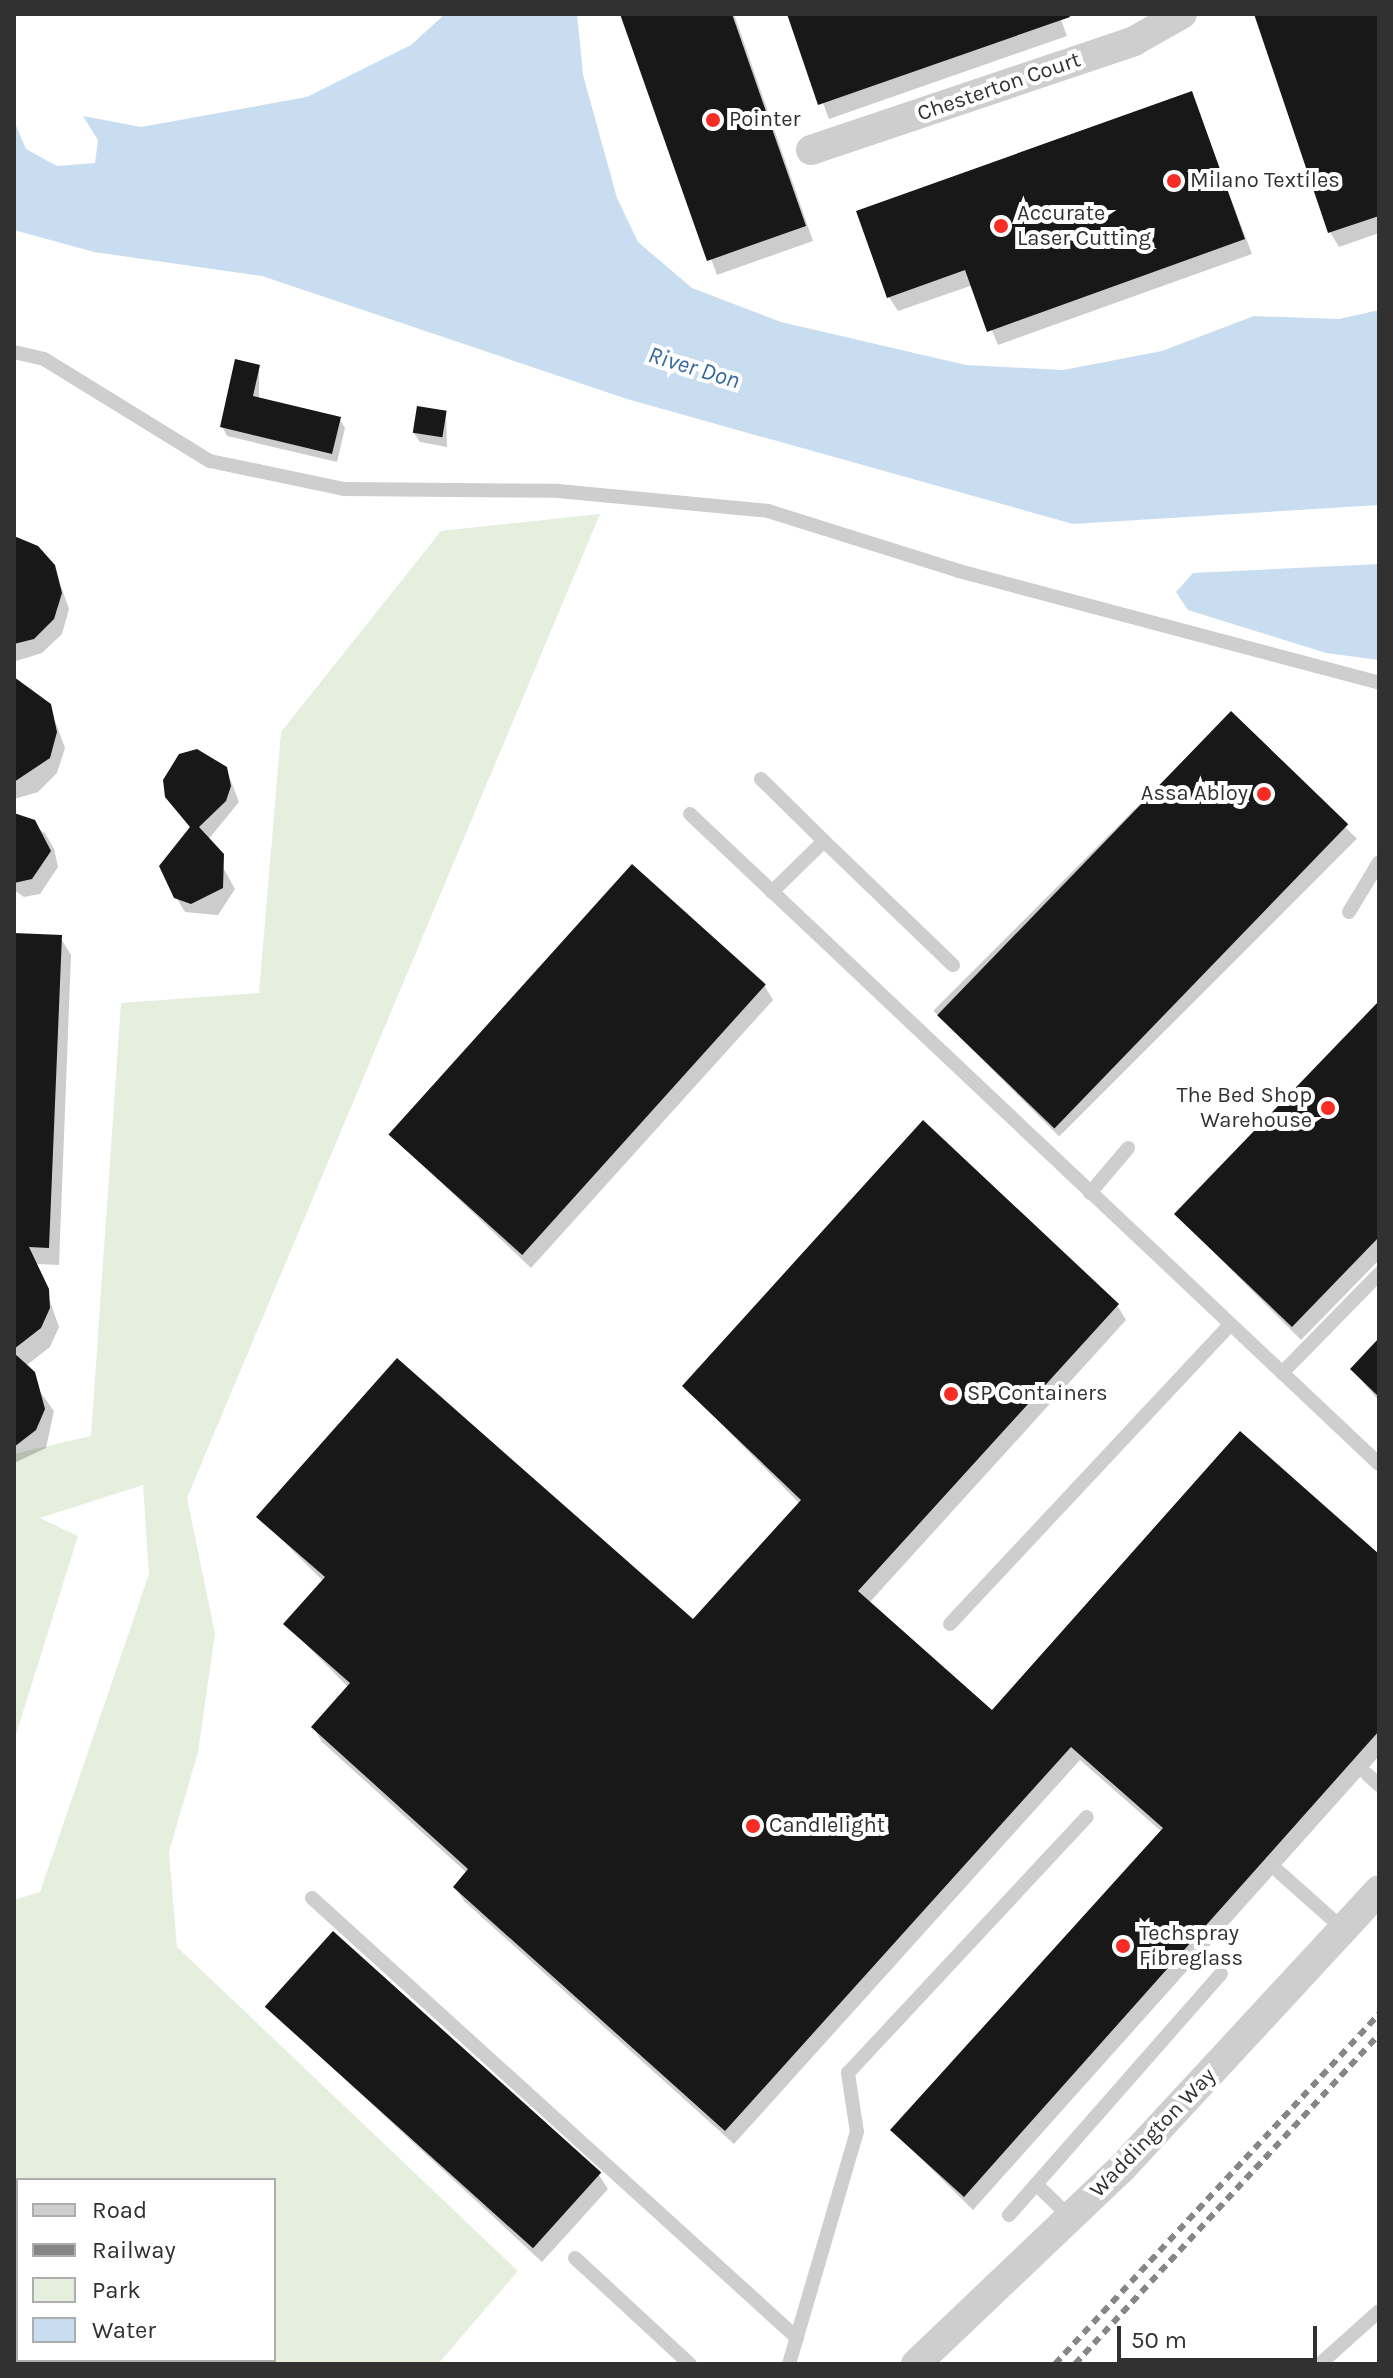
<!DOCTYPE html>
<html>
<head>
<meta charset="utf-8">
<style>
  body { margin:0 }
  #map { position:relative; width:1393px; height:2378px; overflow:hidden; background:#fff; font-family:Karla,sans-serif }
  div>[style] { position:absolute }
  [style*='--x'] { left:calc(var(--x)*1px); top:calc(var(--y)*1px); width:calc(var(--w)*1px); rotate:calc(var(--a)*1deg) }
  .green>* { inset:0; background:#e6efde }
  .water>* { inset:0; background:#c9ddf0 }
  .shadow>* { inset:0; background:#0003; transform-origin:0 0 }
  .building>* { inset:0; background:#181818; transform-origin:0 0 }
  .service>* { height:14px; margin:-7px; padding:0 7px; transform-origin:7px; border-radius:7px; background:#cecece }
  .minor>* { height:30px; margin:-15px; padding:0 15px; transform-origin:15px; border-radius:15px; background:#cecece }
  .rail>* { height:6px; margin-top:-3px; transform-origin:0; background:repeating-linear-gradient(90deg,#868686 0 8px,transparent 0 14px) }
  .dots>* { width:22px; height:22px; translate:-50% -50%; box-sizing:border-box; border:4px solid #fff; border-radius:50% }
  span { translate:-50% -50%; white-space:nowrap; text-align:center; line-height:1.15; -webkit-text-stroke:8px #fff; paint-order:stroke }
  .street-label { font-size:22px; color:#313131 }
  .poi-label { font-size:22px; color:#313131 }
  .left { translate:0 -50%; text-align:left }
  .right { translate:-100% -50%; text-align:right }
  .water-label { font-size:24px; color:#36699d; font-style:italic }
  .frame { position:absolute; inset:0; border:16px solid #313131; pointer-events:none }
  .legend { position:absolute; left:16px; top:2178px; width:260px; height:184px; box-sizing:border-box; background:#fff; border:2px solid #adadad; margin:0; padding:10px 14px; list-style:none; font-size:24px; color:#313131 }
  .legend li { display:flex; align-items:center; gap:16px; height:40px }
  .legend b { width:40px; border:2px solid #adadad }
  .scale { position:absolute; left:1117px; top:2326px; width:200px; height:36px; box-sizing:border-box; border:4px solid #313131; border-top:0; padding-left:10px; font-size:24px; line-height:28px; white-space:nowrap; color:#313131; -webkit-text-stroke:6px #fff; paint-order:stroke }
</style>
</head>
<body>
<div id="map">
  <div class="green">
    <div style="clip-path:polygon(evenodd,600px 514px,187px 1498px,215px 1634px,198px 1752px,169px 1852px,177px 1947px,518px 2271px,438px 2364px,14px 2364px,14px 1900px,40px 1892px,149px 1574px,143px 1485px,40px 1518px,78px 1536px,14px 1741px,14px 1454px,91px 1436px,121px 1003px,259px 993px,281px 732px,441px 531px,600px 514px,18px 2180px,274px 2180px,274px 2360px,18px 2360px,18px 2180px)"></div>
  </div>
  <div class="water">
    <div style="clip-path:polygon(445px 14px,577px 14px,583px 75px,617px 198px,638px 242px,692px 288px,781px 322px,966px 365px,1063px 370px,1162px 351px,1254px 316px,1339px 319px,1379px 310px,1379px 505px,1073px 524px,627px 399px,262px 276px,94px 252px,14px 230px,14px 121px,26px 149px,57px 166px,95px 163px,98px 140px,83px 116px,141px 127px,307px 97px,411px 45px)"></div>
    <div style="clip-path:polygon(1379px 564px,1379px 660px,1326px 653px,1188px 610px,1176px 592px,1193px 573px)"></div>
  </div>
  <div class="shadow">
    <div style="clip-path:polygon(622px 14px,734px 14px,813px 241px,717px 275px)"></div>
    <div style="clip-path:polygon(789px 14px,1059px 14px,1067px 36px,829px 119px)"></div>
    <div style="clip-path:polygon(1256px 14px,1379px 14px,1379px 233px,1339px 247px,1330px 232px)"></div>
    <div style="clip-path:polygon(1191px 94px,1252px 254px,998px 345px,973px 285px,898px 311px,889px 297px)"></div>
    <div style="clip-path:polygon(259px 366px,259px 399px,339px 418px,345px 428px,337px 462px,227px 436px,222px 426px)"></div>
    <div style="clip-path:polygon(446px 413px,447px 447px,420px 442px,414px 433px)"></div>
    <div style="clip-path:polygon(14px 539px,54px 566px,69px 609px,62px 634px,42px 653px,16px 661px)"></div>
    <div style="clip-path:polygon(14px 679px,49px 705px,65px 748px,57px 773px,38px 792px,14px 799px)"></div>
    <div style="left:1231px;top:713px;width:178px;height:421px;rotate:45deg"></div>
    <div style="clip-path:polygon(226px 768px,239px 802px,208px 840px,235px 889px,218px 915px,185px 912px,176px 897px,191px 829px,167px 796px)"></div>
    <div style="clip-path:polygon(14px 817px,45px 833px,54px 849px,58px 867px,40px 894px,24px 897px,14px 890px)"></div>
    <div style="clip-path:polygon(14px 935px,60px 937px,71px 955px,59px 1265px,37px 1264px,59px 1327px,50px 1347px,23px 1368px,54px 1411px,46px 1448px,14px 1463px)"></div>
    <div style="clip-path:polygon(764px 985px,773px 1000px,531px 1268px,390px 1134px)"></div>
    <div style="clip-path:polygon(1379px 1004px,1379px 1260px,1301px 1340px,1176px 1214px)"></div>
    <div style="clip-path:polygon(1117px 1305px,1126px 1320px,869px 1603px,992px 1713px,1379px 1556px,1379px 1756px,973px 2210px,893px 2131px,1162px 1832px,1080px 1760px,734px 2144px,464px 1901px,455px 1887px,467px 1873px,322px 1742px,313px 1727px,349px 1688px,286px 1624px,324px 1582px,259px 1517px,694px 1622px,800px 1504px,684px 1386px)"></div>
    <div style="clip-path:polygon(1379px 1341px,1379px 1401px,1352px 1369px)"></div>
    <div style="clip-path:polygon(267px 2007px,599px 2175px,608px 2189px,542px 2262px)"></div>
  </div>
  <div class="building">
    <div style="clip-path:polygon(620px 14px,732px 14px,806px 226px,707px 261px)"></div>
    <div style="clip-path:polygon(787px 14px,1069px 14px,1070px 17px,818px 105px)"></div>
    <div style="clip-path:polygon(1254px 14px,1379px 14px,1379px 216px,1328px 233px)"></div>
    <div style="clip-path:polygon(1192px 91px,1245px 239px,987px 332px,965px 270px,887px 298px,856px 211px)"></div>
    <div style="clip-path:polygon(235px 359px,260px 365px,253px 396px,341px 417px,332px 454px,220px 427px)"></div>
    <div style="left:417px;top:406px;width:30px;height:27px;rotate:9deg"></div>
    <div style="clip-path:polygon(14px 536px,38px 546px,55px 565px,62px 593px,54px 619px,34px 639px,14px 644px)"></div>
    <div style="clip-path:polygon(14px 677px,51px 704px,57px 732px,50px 758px,14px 782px)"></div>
    <div style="left:1231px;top:711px;width:163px;height:423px;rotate:44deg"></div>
    <div style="clip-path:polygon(197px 749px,227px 767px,231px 786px,226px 801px,199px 827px,224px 854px,223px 888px,191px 904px,174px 898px,159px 866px,190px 827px,165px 797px,163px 780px,179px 754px)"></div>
    <div style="clip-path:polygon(14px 813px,35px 820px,51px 851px,32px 879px,14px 883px)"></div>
    <div style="left:632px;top:864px;width:180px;height:364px;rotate:42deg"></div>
    <div style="clip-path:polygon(14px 933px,62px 935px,49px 1248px,29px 1247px,49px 1289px,50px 1308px,41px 1328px,14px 1349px)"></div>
    <div style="clip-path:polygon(1379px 1001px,1379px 1237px,1292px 1327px,1174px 1214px)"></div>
    <div style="clip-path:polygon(923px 1120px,1119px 1304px,858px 1591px,992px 1710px,1240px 1431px,1379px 1554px,1379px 1731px,964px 2197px,890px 2130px,1163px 1828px,1071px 1747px,725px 2131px,453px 1887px,468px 1869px,311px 1727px,350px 1683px,283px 1624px,325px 1577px,256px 1517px,397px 1358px,693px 1619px,801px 1500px,682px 1386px)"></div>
    <div style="clip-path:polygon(1379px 1338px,1379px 1397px,1350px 1369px)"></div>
    <div style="clip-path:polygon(14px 1353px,35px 1372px,45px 1409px,36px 1430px,14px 1447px)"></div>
    <div style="left:333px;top:1931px;width:361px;height:102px;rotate:42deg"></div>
  </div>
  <div class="service">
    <div style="--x:14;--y:352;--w:31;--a:13"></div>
    <div style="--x:44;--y:359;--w:195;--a:31.6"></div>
    <div style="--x:210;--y:461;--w:137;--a:11.8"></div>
    <div style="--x:344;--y:489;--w:214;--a:0.5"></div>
    <div style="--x:558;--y:491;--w:211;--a:5.4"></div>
    <div style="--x:768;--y:511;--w:200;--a:17.4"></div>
    <div style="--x:959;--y:571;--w:435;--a:14.9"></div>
    <div style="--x:761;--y:779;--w:88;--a:44.5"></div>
    <div style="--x:824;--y:841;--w:73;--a:135.6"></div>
    <div style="--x:690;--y:814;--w:947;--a:43.33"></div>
    <div style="--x:824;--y:841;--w:179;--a:43.9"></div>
    <div style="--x:1349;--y:912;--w:58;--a:-59"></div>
    <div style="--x:1090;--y:1193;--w:59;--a:-49.8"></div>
    <div style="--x:1282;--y:1373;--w:139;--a:-45.6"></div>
    <div style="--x:950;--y:1624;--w:410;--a:-46.9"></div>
    <div style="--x:1367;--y:1774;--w:16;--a:43"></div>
    <div style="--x:1278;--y:1871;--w:87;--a:41.7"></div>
    <div style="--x:312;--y:1898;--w:655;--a:42.21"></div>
    <div style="--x:1036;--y:2184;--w:49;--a:44.2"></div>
    <div style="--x:1009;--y:2215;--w:321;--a:-48.7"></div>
    <div style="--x:575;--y:2258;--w:156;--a:42.7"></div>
    <div style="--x:789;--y:2364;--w:242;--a:-73.7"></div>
    <div style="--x:857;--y:2132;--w:60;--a:-98.7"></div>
    <div style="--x:848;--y:2073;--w:350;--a:-47"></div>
    <div style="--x:1320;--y:2364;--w:79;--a:-41.9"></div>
  </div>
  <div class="minor">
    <div style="--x:811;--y:150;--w:341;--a:-18.6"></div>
    <div style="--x:1134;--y:41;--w:55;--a:-29.4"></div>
    <div style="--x:916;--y:2364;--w:283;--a:-43.6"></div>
    <div style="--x:1121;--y:2169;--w:380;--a:-47.2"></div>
  </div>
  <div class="rail">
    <div style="--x:1055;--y:2364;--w:477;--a:-47.2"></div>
    <div style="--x:1075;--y:2364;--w:449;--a:-47.3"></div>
  </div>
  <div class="dots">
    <div style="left:713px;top:120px;background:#f72d25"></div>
    <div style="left:1174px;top:181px;background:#f72d25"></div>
    <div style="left:1001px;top:226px;background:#f72d25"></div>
    <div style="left:1264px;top:794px;background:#f72d25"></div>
    <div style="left:1328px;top:1108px;background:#f72d25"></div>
    <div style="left:951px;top:1394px;background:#f72d25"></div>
    <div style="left:753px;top:1826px;background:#f72d25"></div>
    <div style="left:1123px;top:1946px;background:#f72d25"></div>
  </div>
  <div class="street-label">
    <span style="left:999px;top:87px;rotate:-19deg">Chesterton Court</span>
    <span style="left:1153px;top:2133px;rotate:-46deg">Waddington Way</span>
  </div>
  <div class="poi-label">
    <span class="left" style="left:729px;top:120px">Pointer</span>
    <span class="left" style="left:1190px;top:181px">Milano Textiles</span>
    <span class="left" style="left:1017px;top:226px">Accurate<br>Laser Cutting</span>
    <span class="right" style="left:1248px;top:794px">Assa Abloy</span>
    <span class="right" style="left:1312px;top:1108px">The Bed Shop<br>Warehouse</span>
    <span class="left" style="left:967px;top:1394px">SP Containers</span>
    <span class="left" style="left:769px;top:1826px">Candlelight</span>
    <span class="left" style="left:1139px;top:1946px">Techspray<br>Fibreglass</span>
  </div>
  <div class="water-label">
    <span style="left:694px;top:368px;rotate:17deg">River Don</span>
  </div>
  <div class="frame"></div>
  <ul class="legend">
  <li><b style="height:10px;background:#cecece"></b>Road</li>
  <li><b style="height:10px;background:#868686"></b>Railway</li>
  <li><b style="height:22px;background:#e6efde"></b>Park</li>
  <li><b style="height:22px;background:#c9ddf0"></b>Water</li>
  </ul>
  <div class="scale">50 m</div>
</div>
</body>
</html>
